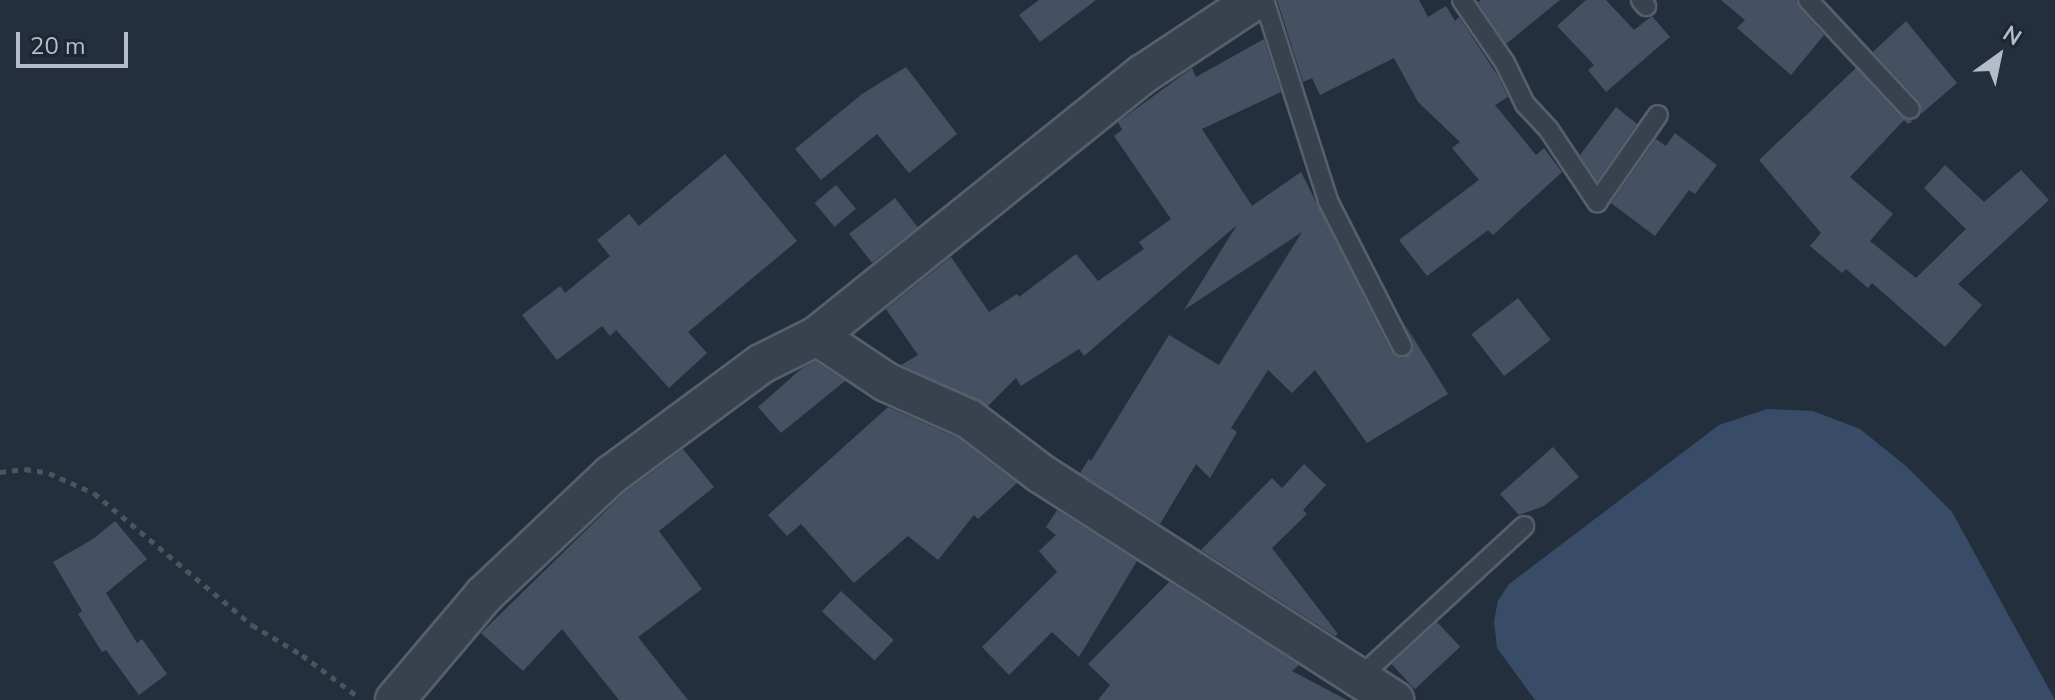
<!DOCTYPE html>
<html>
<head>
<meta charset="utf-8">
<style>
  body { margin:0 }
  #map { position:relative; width:2055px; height:700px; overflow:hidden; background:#242f3e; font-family:"Nunito Sans",sans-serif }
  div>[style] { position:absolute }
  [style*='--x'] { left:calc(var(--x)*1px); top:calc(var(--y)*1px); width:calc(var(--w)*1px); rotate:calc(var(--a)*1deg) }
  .water>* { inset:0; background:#394c67 }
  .building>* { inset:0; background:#455162; transform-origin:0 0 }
  .path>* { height:5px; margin-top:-2.5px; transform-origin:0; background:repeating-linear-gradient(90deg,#44595c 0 6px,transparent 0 12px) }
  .roads { filter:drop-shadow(2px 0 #565f6c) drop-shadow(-2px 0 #565f6c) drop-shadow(0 2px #565f6c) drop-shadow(0 -2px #565f6c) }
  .lane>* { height:18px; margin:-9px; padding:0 9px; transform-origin:9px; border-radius:9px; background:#38414e }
  .street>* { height:38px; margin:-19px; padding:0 19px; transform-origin:19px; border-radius:19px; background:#38414e }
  span { translate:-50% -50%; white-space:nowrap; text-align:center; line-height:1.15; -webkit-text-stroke:8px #1d2633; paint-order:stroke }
  .north { position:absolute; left:1959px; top:16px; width:80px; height:80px; -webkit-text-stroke:6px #1d2633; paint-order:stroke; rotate:33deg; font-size:22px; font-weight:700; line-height:32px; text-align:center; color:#b4bcc9 }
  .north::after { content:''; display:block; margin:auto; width:28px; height:36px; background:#b4bcc9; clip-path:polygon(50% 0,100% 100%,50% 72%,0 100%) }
  .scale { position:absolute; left:16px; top:32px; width:112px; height:36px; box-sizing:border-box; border:4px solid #b4bcc9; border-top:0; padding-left:10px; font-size:24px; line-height:28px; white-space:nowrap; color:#b4bcc9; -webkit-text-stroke:6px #1d2633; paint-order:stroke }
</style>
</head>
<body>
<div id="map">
  <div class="water">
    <div style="clip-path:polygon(1767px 409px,1813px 411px,1860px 429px,1906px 466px,1952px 512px,2055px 700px,1535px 700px,1497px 648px,1494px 621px,1498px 601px,1509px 584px,1719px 425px)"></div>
  </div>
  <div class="building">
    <div style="clip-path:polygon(1039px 0,1096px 0,1040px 42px,1019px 15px)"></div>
    <div style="clip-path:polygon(1277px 0,1419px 0,1428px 17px,1446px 6px,1455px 21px,1459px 17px,1498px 76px,1508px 97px,1495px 105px,1536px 155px,1544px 148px,1562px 172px,1493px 235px,1488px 230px,1427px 276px,1399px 240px,1479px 180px,1452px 148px,1460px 142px,1418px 102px,1394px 58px,1320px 95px,1312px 78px,1303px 82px)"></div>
    <div style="clip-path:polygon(1481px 0,1560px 0,1506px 44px,1478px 2px)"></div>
    <div style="clip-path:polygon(1586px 0,1606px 0,1634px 30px,1652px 16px,1670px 37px,1606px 92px,1588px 70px,1594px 65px,1557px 26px)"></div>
    <div style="clip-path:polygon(1721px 0,1796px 0,1799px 8px,1824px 35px,1791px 75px,1737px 28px,1745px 20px)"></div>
    <div style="clip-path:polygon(1906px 21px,1957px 83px,1921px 114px,1919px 101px,1873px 52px)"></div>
    <div style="clip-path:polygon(1264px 39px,1281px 92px,1202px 129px,1252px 206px,1301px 172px,1391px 351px,1402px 358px,1412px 352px,1413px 341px,1404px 323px,1448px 394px,1367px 443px,1315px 370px,1292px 393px,1268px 370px,1231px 428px,1237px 432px,1210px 478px,1196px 464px,1160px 524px,1080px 473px,1089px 459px,1091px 461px,1169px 335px,1219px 365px,1302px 232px,1184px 310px,1237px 225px,1084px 356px,1079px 349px,1021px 386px,1016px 378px,988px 406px,901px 365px,918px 355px,886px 309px,951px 257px,989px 312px,1017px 294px,1019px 297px,1076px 254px,1098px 281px,1144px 249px,1139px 242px,1171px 219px,1114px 136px,1122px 130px,1118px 122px,1192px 68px,1196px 77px)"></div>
    <div style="clip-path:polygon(906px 67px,957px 134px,909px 173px,877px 134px,821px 180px,795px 149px,862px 94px)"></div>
    <div style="clip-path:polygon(1856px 68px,1901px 117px,1913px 121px,1908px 124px,1904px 120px,1850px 177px,1893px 214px,1870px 241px,1916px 278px,1966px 229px,1924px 188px,1945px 165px,1984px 202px,2021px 170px,2049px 200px,1958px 284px,1982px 305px,1945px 347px,1872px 283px,1868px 288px,1846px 269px,1842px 273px,1810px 246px,1821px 233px,1759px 160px)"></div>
    <div style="clip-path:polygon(1616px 107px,1637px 124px,1597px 181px,1580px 155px)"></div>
    <div style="clip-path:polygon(1675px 133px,1717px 165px,1695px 194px,1689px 190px,1655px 236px,1611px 203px,1656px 139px,1666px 146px)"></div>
    <div style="clip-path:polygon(725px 154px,797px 241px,688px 332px,707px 353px,669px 388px,616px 330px,610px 336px,602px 326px,557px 360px,522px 315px,560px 286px,565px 293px,610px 256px,597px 240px,629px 214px,639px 226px)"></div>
    <div style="left:836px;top:185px;width:31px;height:28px;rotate:50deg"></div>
    <div style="left:895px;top:198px;width:37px;height:58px;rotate:52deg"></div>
    <div style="left:1518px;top:298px;width:53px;height:59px;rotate:52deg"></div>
    <div style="clip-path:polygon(815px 361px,845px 381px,781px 433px,758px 407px,801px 369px)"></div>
    <div style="clip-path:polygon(888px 407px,958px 438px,1017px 483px,978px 519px,974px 515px,938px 560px,908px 536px,854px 583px,801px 524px,787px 536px,768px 515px)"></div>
    <div style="clip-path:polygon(1553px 447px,1579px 477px,1544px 506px,1519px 515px,1500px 494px)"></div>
    <div style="clip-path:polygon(683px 449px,714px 487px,659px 531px,702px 589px,638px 637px,688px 700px,619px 700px,562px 629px,523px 671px,481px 633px,625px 492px)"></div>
    <div style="clip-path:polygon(1304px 464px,1326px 485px,1303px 510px,1307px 514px,1272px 548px,1338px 634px,1335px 636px,1201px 550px,1272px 478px,1282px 488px)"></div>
    <div style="clip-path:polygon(1057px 510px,1137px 561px,1079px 657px,1052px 632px,1009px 675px,982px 647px,1057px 572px,1039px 551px,1056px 535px,1046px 527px)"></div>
    <div style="clip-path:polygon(115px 521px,147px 559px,106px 593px,137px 643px,142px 639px,167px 674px,139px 695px,106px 650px,102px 652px,78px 614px,82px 611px,53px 562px,93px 539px)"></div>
    <div style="clip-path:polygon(1169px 582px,1299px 665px,1292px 671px,1347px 700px,1098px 700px,1110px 685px,1088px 664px)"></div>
    <div style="left:841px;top:591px;width:72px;height:28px;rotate:43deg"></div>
    <div style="left:1437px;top:622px;width:34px;height:62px;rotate:47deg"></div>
  </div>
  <div class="path">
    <div style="--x:0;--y:472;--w:25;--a:-7"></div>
    <div style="--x:25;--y:469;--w:24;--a:9"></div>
    <div style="--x:49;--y:473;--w:49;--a:24"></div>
    <div style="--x:94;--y:493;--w:206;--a:39.9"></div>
    <div style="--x:252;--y:625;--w:58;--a:31"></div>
    <div style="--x:302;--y:655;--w:72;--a:36.6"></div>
  </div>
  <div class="roads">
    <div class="lane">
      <div style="--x:1264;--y:0;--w:211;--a:72.3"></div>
      <div style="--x:1328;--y:201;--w:163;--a:63"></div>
      <div style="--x:1462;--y:0;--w:76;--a:55.7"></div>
      <div style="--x:1505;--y:63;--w:46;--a:64"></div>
      <div style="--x:1525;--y:104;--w:35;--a:47"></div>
      <div style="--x:1549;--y:130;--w:87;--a:56.3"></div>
      <div style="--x:1597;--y:202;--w:106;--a:-55"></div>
      <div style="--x:1641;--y:0;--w:8;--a:50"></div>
      <div style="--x:1808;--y:0;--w:149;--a:46.9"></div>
      <div style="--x:1360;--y:677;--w:223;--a:-42.6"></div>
    </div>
    <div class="street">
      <div style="--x:817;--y:336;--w:83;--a:33.7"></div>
      <div style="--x:886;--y:382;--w:91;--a:24"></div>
      <div style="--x:969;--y:419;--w:89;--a:37.3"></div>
      <div style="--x:1040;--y:473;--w:421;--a:32.7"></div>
      <div style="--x:395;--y:700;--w:138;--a:-49.7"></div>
      <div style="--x:484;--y:595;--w:175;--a:-43.4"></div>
      <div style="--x:611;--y:475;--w:187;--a:-36.5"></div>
      <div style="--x:761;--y:364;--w:63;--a:-26.6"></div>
      <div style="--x:817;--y:336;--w:418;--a:-38.8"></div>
      <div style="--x:1143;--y:74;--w:134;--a:-33.5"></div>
    </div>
  </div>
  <div class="north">N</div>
  <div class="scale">20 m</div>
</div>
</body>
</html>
